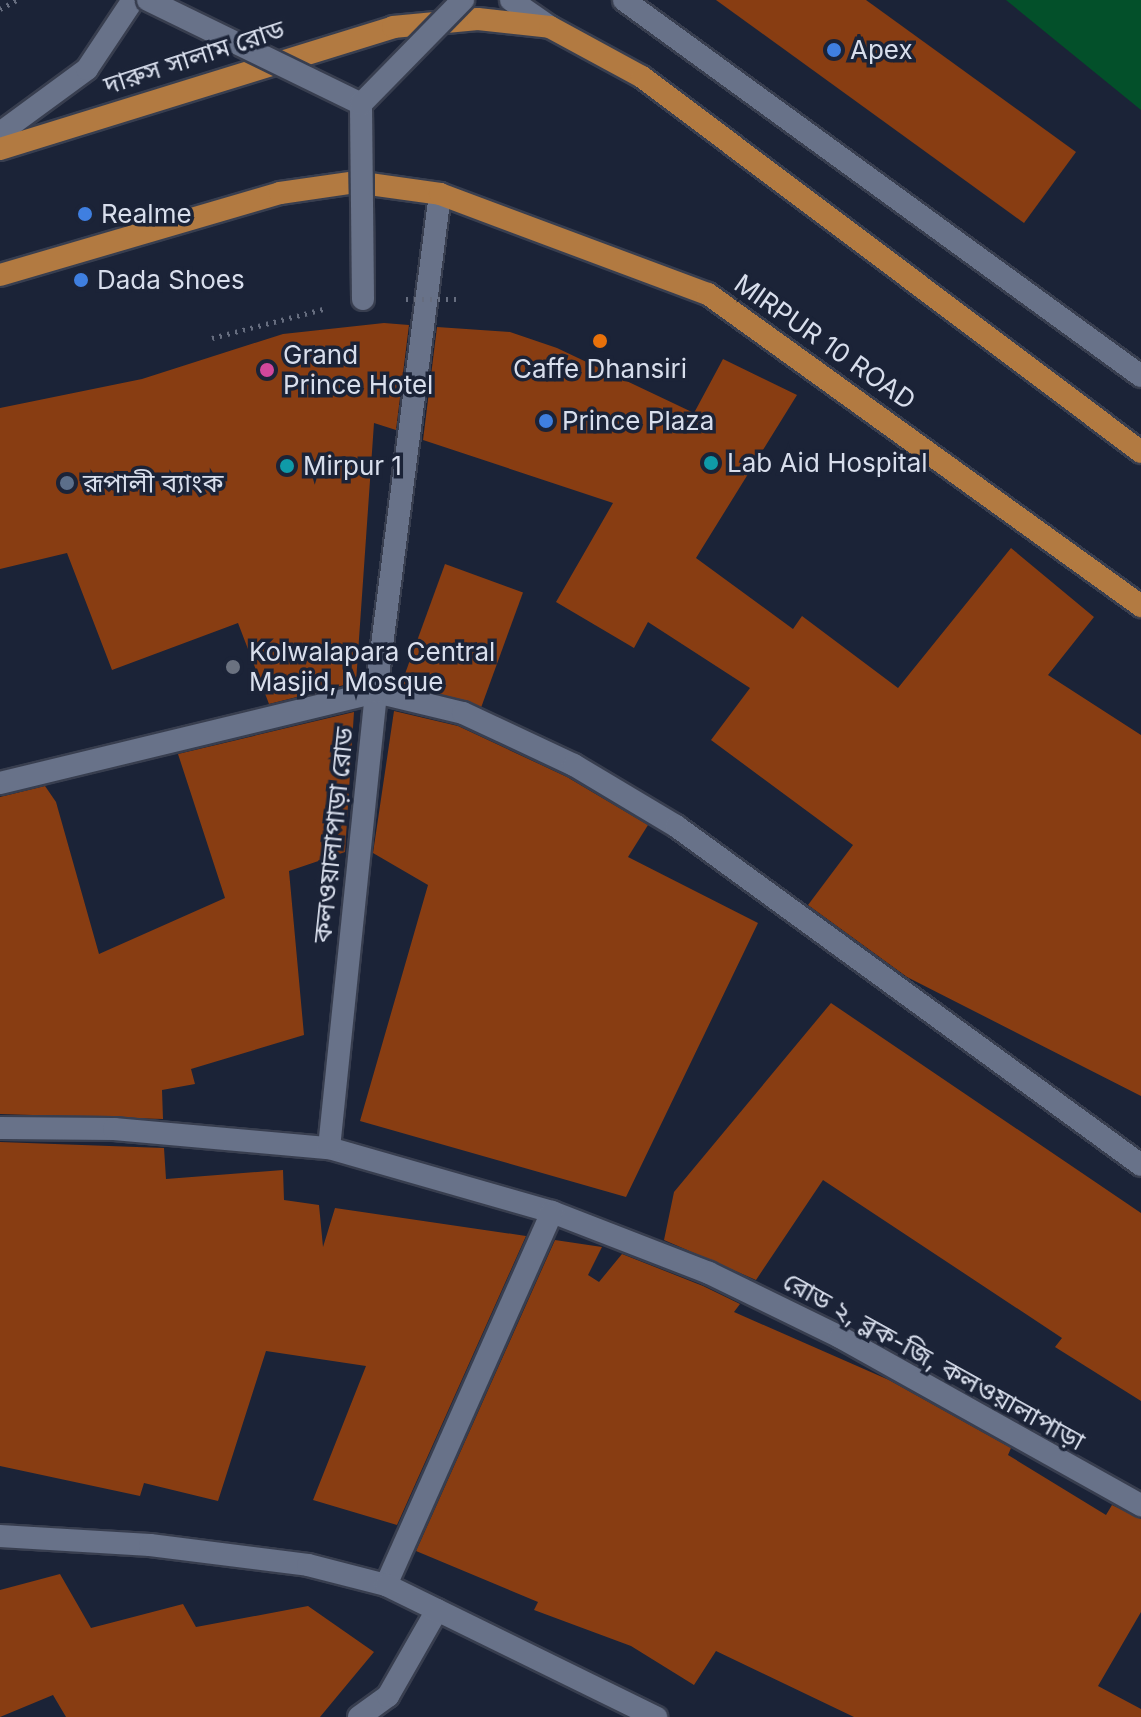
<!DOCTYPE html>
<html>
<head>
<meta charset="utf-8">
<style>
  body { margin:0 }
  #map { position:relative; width:1141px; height:1717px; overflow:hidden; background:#1b2337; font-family:Inter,"Noto Sans Bengali",sans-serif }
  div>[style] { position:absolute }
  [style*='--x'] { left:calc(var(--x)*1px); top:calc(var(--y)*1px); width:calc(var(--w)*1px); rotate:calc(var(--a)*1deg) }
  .green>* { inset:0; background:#03502a }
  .building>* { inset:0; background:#883d12; transform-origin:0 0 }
  .path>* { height:5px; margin-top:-2.5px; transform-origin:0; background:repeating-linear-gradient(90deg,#666d7f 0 2px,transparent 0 8px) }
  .roads { filter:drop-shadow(2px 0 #383e4f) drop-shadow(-2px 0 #383e4f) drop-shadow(0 2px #383e4f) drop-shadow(0 -2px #383e4f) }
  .service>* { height:22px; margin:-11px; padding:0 11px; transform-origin:11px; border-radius:11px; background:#687289 }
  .minor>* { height:22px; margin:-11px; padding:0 11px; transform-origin:11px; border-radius:11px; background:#687289 }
  .tertiary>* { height:22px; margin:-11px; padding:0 11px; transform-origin:11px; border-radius:11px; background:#687289 }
  .secondary>* { height:22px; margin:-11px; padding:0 11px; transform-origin:11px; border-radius:11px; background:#687289 }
  .primary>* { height:22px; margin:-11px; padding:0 11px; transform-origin:11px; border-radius:11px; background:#b27a41 }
  .path-bridge>* { height:5px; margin-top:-2.5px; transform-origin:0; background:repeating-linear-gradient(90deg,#666d7f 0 2px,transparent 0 8px) }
  .bridges { filter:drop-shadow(2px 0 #383e4f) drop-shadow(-2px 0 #383e4f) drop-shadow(0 2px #383e4f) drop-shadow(0 -2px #383e4f) }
  .pedestrian-bridge>* { height:22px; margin:-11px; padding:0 11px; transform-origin:11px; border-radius:11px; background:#687289 }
  .dots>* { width:22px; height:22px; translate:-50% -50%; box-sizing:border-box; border:4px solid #1b2337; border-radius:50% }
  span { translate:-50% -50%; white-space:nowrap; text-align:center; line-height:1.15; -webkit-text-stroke:7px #1b2337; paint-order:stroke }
  .poi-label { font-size:26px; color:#d8deec }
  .left { translate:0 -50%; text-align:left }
  .street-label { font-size:26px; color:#d8deec }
</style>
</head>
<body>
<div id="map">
  <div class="green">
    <div style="clip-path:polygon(1006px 0,1141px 0,1141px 110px)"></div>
  </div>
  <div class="building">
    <div style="clip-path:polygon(716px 0,866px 0,1076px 152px,1024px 223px)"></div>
    <div style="clip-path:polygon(384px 323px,409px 325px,396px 430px,374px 423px,356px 682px,269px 704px,238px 623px,112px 670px,67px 553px,0 569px,0 408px,142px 379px,283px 334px)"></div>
    <div style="clip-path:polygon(437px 327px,510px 332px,557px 348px,694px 413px,723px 359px,797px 395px,696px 558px,793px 629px,802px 616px,898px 688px,1011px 548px,1094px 617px,1048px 675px,1141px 735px,1141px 1096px,907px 977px,808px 905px,853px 845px,711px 740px,750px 688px,648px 622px,634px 648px,556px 602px,613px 503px,423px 440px)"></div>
    <div style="left:445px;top:564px;width:83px;height:127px;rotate:20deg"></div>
    <div style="clip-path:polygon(394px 711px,458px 726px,567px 777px,648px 825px,628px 857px,758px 923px,626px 1197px,360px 1121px,428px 885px,373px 853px)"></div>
    <div style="clip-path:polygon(354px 712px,345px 852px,289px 871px,304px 1035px,191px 1069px,195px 1084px,162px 1090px,163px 1119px,0 1114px,0 797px,45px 786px,56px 802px,99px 954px,225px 898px,178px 754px)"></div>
    <div style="clip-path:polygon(831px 1003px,1141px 1213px,1141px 1401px,1055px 1347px,1062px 1338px,823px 1180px,756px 1280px,664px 1240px,674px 1192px)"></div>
    <div style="clip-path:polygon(0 1142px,164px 1148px,166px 1179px,283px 1170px,284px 1200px,319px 1205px,323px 1247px,335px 1208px,526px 1236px,397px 1525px,313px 1500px,366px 1366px,266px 1351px,218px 1501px,144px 1483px,140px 1496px,0 1466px)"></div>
    <div style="clip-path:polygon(555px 1240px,602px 1247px,588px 1275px,599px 1282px,622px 1254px,703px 1286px,740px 1304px,734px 1312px,889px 1380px,1011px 1448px,1008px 1455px,1106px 1515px,1112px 1505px,1141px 1519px,1141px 1612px,1098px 1686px,1141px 1709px,1141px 1717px,854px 1717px,716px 1651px,694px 1685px,631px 1646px,534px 1610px,538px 1602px,416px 1551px)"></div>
    <div style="clip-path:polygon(60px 1574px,91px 1628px,183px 1604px,196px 1627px,308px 1606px,374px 1652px,320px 1717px,66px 1717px,53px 1695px,0 1717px,0 1590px)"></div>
  </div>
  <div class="path">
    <div style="--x:0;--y:9;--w:19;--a:-28"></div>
    <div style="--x:212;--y:338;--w:115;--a:-14.6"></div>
  </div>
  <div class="roads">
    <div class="service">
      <div style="--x:624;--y:0;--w:639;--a:36.03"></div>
    </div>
    <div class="minor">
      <div style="--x:0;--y:783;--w:387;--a:-13.6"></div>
      <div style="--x:376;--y:692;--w:89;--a:13.6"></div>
      <div style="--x:463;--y:713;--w:123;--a:25.1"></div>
      <div style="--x:574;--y:765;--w:119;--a:30.9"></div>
      <div style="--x:676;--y:826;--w:575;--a:36.09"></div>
      <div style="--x:0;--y:1128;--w:114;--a:0.5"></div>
      <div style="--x:114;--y:1129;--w:216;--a:5.1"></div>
      <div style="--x:329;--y:1148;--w:232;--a:16"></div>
      <div style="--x:552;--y:1212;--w:168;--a:21.2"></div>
      <div style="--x:709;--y:1273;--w:146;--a:26"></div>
      <div style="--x:840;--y:1337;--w:345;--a:29.2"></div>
      <div style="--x:329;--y:1148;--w:458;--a:-84.1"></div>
      <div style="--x:376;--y:692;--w:502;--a:-82.68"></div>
      <div style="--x:386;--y:1585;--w:408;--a:-66"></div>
      <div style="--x:359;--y:1717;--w:36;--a:-36"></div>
      <div style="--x:388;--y:1696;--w:99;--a:-60.3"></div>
    </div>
    <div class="tertiary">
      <div style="--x:0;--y:1536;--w:150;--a:3.4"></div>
      <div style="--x:150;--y:1545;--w:159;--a:7.2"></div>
      <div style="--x:308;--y:1565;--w:81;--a:14.4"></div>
      <div style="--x:386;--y:1585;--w:301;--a:26.1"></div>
    </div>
    <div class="secondary">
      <div style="--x:511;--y:0;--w:47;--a:34.7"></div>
      <div style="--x:0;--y:133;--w:108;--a:-36.3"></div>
      <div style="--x:87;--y:69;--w:83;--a:-56.3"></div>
    </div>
    <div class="primary">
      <div style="--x:0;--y:149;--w:412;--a:-17.2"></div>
      <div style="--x:393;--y:27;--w:85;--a:-5.4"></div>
      <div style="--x:478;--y:19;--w:72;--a:6.3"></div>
      <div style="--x:550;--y:27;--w:105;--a:28.5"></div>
      <div style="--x:642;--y:77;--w:624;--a:36.92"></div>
      <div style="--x:0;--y:275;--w:292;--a:-16.3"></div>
      <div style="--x:280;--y:193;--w:76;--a:-8.3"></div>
      <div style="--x:355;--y:182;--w:86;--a:8"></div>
      <div style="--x:440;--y:194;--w:286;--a:20.5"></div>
      <div style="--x:708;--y:294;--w:534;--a:35.77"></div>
    </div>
  </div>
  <div class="path-bridge">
    <div style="--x:406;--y:299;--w:56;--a:0"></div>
  </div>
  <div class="bridges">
    <div class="pedestrian-bridge">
      <div style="--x:148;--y:0;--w:237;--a:26"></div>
      <div style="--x:363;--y:299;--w:195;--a:-90.6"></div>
      <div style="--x:361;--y:104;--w:146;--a:-45.6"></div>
    </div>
  </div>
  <div class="dots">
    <div style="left:834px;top:50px;background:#3f7fe0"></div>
    <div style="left:85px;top:214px;background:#3f7fe0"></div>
    <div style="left:81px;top:280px;background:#3f7fe0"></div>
    <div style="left:600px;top:341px;background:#e8710a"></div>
    <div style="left:267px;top:370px;background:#d1479c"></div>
    <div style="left:546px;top:421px;background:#3f7fe0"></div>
    <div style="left:711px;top:463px;background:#0f9aa8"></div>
    <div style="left:287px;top:466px;background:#0f9aa8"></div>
    <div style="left:67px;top:483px;background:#5c6f8a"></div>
    <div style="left:233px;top:667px;background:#6b7280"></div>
  </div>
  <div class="poi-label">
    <span class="left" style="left:850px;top:50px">Apex</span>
    <span class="left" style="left:101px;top:214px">Realme</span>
    <span class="left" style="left:97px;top:280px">Dada Shoes</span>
    <span class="left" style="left:283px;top:370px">Grand<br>Prince Hotel</span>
    <span style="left:600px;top:369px">Caffe Dhansiri</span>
    <span class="left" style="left:562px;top:421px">Prince Plaza</span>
    <span class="left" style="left:727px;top:463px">Lab Aid Hospital</span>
    <span class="left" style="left:303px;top:466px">Mirpur 1</span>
    <span class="left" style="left:83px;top:483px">রূপালী ব্যাংক</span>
    <span class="left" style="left:249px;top:667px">Kolwalapara Central<br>Masjid, Mosque</span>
  </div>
  <div class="street-label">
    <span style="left:194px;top:57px;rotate:-18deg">দারুস সালাম রোড</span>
    <span style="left:825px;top:342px;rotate:35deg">MIRPUR 10 ROAD</span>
    <span style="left:333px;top:835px;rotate:-84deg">কলওয়ালাপাড়া রোড</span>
    <span style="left:934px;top:1361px;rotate:29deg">রোড ২, ব্লক-জি, কলওয়ালাপাড়া</span>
  </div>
</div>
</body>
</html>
